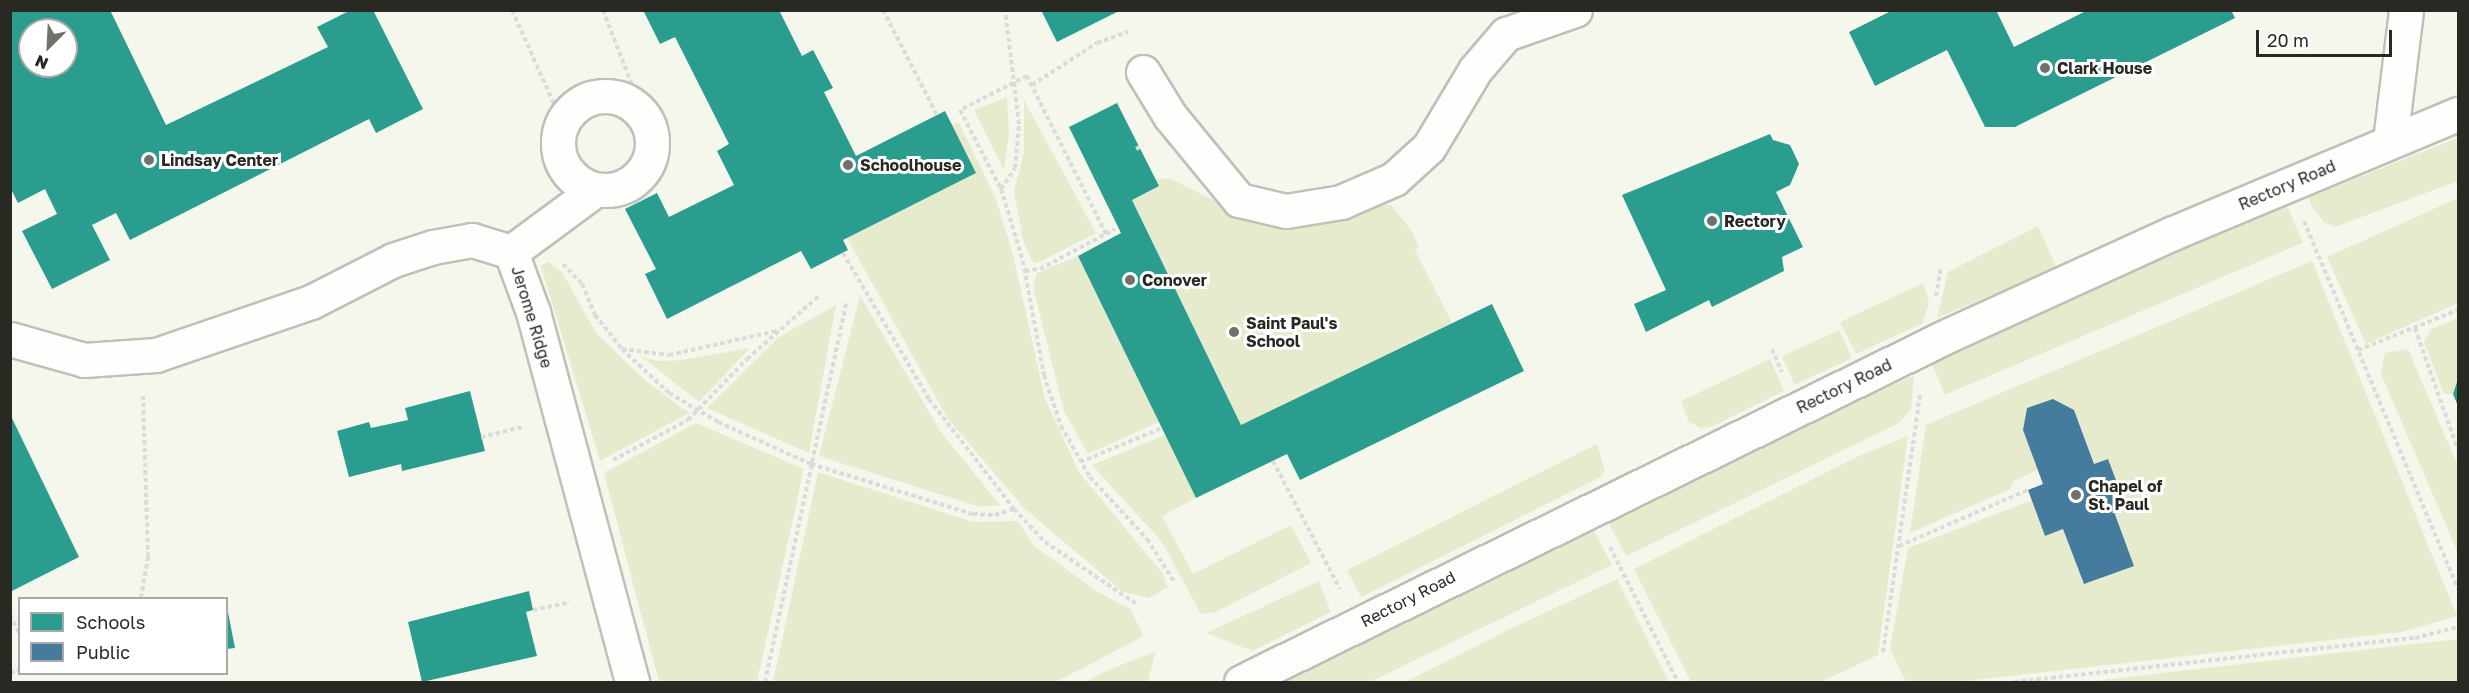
<!DOCTYPE html>
<html>
<head>
<meta charset="utf-8">
<style>
  body { margin:0 }
  #map { position:relative; width:2469px; height:693px; overflow:hidden; background:#f5f7ed; font-family:"Golos Text",sans-serif }
  div>[style] { position:absolute }
  [style*='--x'] { left:calc(var(--x)*1px); top:calc(var(--y)*1px); width:calc(var(--w)*1px); rotate:calc(var(--a)*1deg) }
  .green>* { inset:0; background:#e7ebce; transform-origin:0 0 }
  .schools>* { inset:0; background:#2a9d8f }
  .public>* { inset:0; background:#457b9d }
  .path>* { height:4px; margin-top:-2px; transform-origin:0; background:repeating-linear-gradient(90deg,#dbdbd9 0 4.5px,transparent 0 7.5px) }
  .roads { filter:drop-shadow(2px 0 #bfc0b8) drop-shadow(-2px 0 #bfc0b8) drop-shadow(0 2px #bfc0b8) drop-shadow(0 -2px #bfc0b8) }
  .minor>* { height:33px; margin:-16.5px; padding:0 16.5px; transform-origin:16.5px; border-radius:16.5px; background:#fefefc }
  .minor>.ring { margin:-16.5px; padding:0; box-sizing:content-box; background:none; border:33px solid #fefefc; border-radius:50% }
  .dots>* { width:16px; height:16px; translate:-50% -50%; box-sizing:border-box; border:3px solid #fff; border-radius:50% }
  span { translate:-50% -50%; white-space:nowrap; text-align:center; line-height:1.15; -webkit-text-stroke:6px #fff; paint-order:stroke }
  .poi-label { font-size:16px; color:#282923; font-weight:700 }
  .left { translate:0 -50%; text-align:left }
  .street-label { font-size:16px; color:#282923 }
  .frame { position:absolute; inset:0; border:12px solid #282923; pointer-events:none }
  .legend { position:absolute; left:18px; top:597px; width:210px; height:78px; box-sizing:border-box; background:#fff; border:2px solid #a9a9a7; margin:0; padding:8px 10px; list-style:none; font-size:18px; color:#282923 }
  .legend li { display:flex; align-items:center; gap:12px; height:30px }
  .legend b { width:30px; border:2px solid #a9a9a7 }
  .north { position:absolute; left:18px; top:18px; width:60px; height:60px; box-sizing:border-box; background:#fff; border:2px solid #a9a9a7; border-radius:50%; rotate:204deg; font-size:16px; font-weight:700; line-height:24px; text-align:center; color:#282923 }
  .north::after { content:''; display:block; margin:auto; width:21px; height:27px; background:#70716a; clip-path:polygon(50% 0,100% 100%,50% 72%,0 100%) }
  .scale { position:absolute; left:2256px; top:30px; width:136px; height:27px; box-sizing:border-box; border:3px solid #282923; border-top:0; padding-left:8px; font-size:18px; line-height:21px; white-space:nowrap; color:#282923; -webkit-text-stroke:4px #fff; paint-order:stroke }
</style>
</head>
<body>
<div id="map">
  <div class="green">
    <div style="clip-path:polygon(1007px 97px,1009px 133px,1004px 170px,974px 110px)"></div>
    <div style="clip-path:polygon(1024px 100px,1096px 233px,1038px 263px,1032px 261px,1023px 240px,1014px 191px,1024px 152px)"></div>
    <div style="clip-path:polygon(959px 123px,996px 199px,1013px 255px,1045px 399px,1079px 472px,1163px 574px,1168px 587px,1150px 598px,1123px 592px,1024px 508px,948px 419px,847px 238px,975px 173px,950px 124px)"></div>
    <div style="clip-path:polygon(2458px 138px,2458px 181px,2335px 227px,2324px 222px,2311px 205px,2309px 197px)"></div>
    <div style="clip-path:polygon(1169px 178px,1252px 219px,1337px 219px,1365px 213px,1369px 204px,1391px 205px,1411px 230px,1419px 247px,1415px 250px,1452px 323px,1241px 425px,1132px 200px,1158px 186px,1152px 180px)"></div>
    <div style="clip-path:polygon(2458px 198px,2458px 303px,2366px 344px,2327px 257px)"></div>
    <div style="left:2287px;top:205px;width:41px;height:389px;rotate:67deg"></div>
    <div style="clip-path:polygon(2038px 226px,2057px 268px,1937px 318px,1948px 272px)"></div>
    <div style="clip-path:polygon(1078px 256px,1159px 422px,1088px 454px,1064px 411px,1033px 287px,1037px 273px)"></div>
    <div style="clip-path:polygon(2312px 261px,2457px 616px,2402px 632px,1957px 682px,1906px 682px,1890px 649px,1908px 548px,2032px 500px,2045px 536px,2063px 529px,2084px 584px,2134px 565px,2113px 509px,2125px 504px,2108px 459px,2094px 464px,2074px 410px,2053px 399px,2027px 408px,2023px 430px,2038px 470px,2014px 481px,2010px 489px,1910px 533px,1926px 425px)"></div>
    <div style="clip-path:polygon(548px 262px,562px 272px,596px 333px,646px 381px,689px 413px,600px 461px,541px 266px)"></div>
    <div style="clip-path:polygon(1923px 283px,1929px 302px,1923px 323px,1856px 354px,1840px 322px)"></div>
    <div style="clip-path:polygon(860px 296px,941px 432px,1000px 505px,980px 507px,819px 456px)"></div>
    <div style="clip-path:polygon(836px 305px,809px 453px,707px 408px,779px 337px)"></div>
    <div style="clip-path:polygon(2458px 318px,2458px 377px,2453px 394px,2444px 394px,2424px 342px,2431px 329px)"></div>
    <div style="left:1839px;top:330px;width:31px;height:63px;rotate:65deg"></div>
    <div style="clip-path:polygon(750px 348px,699px 402px,642px 357px,656px 361px,682px 360px)"></div>
    <div style="clip-path:polygon(2408px 349px,2458px 466px,2458px 553px,2381px 374px,2385px 353px)"></div>
    <div style="clip-path:polygon(1770px 359px,1784px 391px,1711px 427px,1701px 428px,1689px 422px,1681px 401px)"></div>
    <div style="clip-path:polygon(1914px 375px,1911px 409px,1899px 423px,1626px 556px,1607px 520px)"></div>
    <div style="clip-path:polygon(696px 423px,804px 469px,757px 682px,659px 682px,604px 473px)"></div>
    <div style="clip-path:polygon(1165px 435px,1196px 498px,1162px 516px,1193px 574px,1291px 525px,1311px 563px,1216px 612px,1201px 614px,1162px 542px,1092px 465px)"></div>
    <div style="clip-path:polygon(1908px 436px,1878px 655px,1821px 682px,1691px 682px,1634px 569px,1857px 457px)"></div>
    <div style="clip-path:polygon(1597px 444px,1605px 471px,1600px 477px,1361px 597px,1347px 570px)"></div>
    <div style="clip-path:polygon(818px 472px,973px 522px,1018px 521px,1034px 546px,1098px 592px,1130px 609px,1144px 636px,1056px 682px,773px 682px)"></div>
    <div style="clip-path:polygon(1593px 529px,1612px 565px,1370px 682px,1282px 682px)"></div>
    <div style="clip-path:polygon(1617px 579px,1669px 682px,1405px 682px,1512px 628px)"></div>
    <div style="clip-path:polygon(1319px 581px,1331px 612px,1252px 651px,1206px 633px)"></div>
    <div style="clip-path:polygon(2458px 639px,2458px 682px,2085px 682px)"></div>
    <div style="clip-path:polygon(1156px 651px,1148px 682px,1085px 682px,1106px 671px)"></div>
  </div>
  <div class="schools">
    <div style="clip-path:polygon(evenodd,10px 10px,110px 10px,166px 125px,328px 47px,317px 27px,351px 10px,373px 10px,423px 109px,376px 133px,369px 119px,130px 240px,116px 213px,92px 225px,110px 260px,52px 289px,22px 231px,57px 214px,45px 189px,18px 203px,10px 187px,10px 10px,30px 30px,66px 30px,66px 66px,30px 66px,30px 30px)"></div>
    <div style="clip-path:polygon(647px 10px,779px 10px,802px 56px,813px 50px,833px 88px,824px 92px,856px 156px,945px 111px,976px 173px,843px 240px,848px 250px,811px 269px,801px 251px,667px 319px,645px 274px,656px 269px,625px 209px,657px 193px,669px 217px,734px 185px,717px 151px,729px 144px,675px 37px,660px 44px,644px 12px)"></div>
    <div style="clip-path:polygon(1041px 10px,1121px 10px,1057px 42px)"></div>
    <div style="clip-path:polygon(1893px 10px,1996px 10px,2014px 47px,2088px 10px,2231px 10px,2235px 18px,2015px 127px,1985px 127px,1947px 50px,1875px 86px,1849px 32px)"></div>
    <div style="clip-path:polygon(1117px 103px,1159px 186px,1132px 200px,1241px 425px,1492px 304px,1524px 371px,1300px 480px,1287px 454px,1196px 498px,1078px 256px,1121px 233px,1069px 127px)"></div>
    <div style="clip-path:polygon(1770px 134px,1773px 140px,1790px 145px,1799px 164px,1790px 185px,1776px 192px,1803px 247px,1782px 257px,1784px 271px,1712px 307px,1709px 300px,1646px 332px,1634px 304px,1666px 290px,1622px 195px)"></div>
    <div style="clip-path:polygon(2458px 379px,2458px 406px,2453px 394px)"></div>
    <div style="clip-path:polygon(470px 391px,485px 451px,402px 471px,401px 464px,349px 477px,337px 431px,369px 422px,371px 428px,408px 420px,405px 408px)"></div>
    <div style="clip-path:polygon(10px 414px,79px 557px,10px 592px)"></div>
    <div style="clip-path:polygon(529px 591px,533px 610px,526px 612px,537px 656px,422px 682px,408px 622px)"></div>
    <div style="clip-path:polygon(226px 602px,235px 648px,226px 649px)"></div>
  </div>
  <div class="public">
    <div style="clip-path:polygon(2053px 399px,2074px 410px,2094px 464px,2108px 459px,2125px 504px,2113px 509px,2134px 566px,2084px 584px,2063px 529px,2045px 536px,2028px 490px,2043px 484px,2023px 430px,2027px 408px)"></div>
  </div>
  <div class="path">
    <div style="--x:344;--y:10;--w:3;--a:72"></div>
    <div style="--x:512;--y:10;--w:123;--a:65.9"></div>
    <div style="--x:603;--y:10;--w:114;--a:68.9"></div>
    <div style="--x:883;--y:10;--w:118;--a:62.8"></div>
    <div style="--x:1032;--y:85;--w:77;--a:-32.9"></div>
    <div style="--x:1097;--y:43;--w:33;--a:-20"></div>
    <div style="--x:1136;--y:149;--w:8;--a:-30"></div>
    <div style="--x:1001;--y:189;--w:25;--a:-56"></div>
    <div style="--x:1015;--y:168;--w:44;--a:-84.8"></div>
    <div style="--x:1019;--y:124;--w:115;--a:-97"></div>
    <div style="--x:2304;--y:221;--w:399;--a:67.3"></div>
    <div style="--x:1106;--y:234;--w:177;--a:-116.6"></div>
    <div style="--x:1027;--y:76;--w:75;--a:153.1"></div>
    <div style="--x:960;--y:110;--w:89;--a:62.6"></div>
    <div style="--x:1001;--y:189;--w:75;--a:73"></div>
    <div style="--x:1023;--y:261;--w:116;--a:79.6"></div>
    <div style="--x:1044;--y:375;--w:54;--a:71.6"></div>
    <div style="--x:1061;--y:426;--w:59;--a:60.4"></div>
    <div style="--x:1090;--y:477;--w:84;--a:47.4"></div>
    <div style="--x:1147;--y:539;--w:52;--a:57.5"></div>
    <div style="--x:843;--y:253;--w:169;--a:59.5"></div>
    <div style="--x:929;--y:399;--w:139;--a:52.3"></div>
    <div style="--x:1014;--y:509;--w:45;--a:46.8"></div>
    <div style="--x:1045;--y:542;--w:112;--a:34.1"></div>
    <div style="--x:563;--y:264;--w:28;--a:46"></div>
    <div style="--x:582;--y:284;--w:34;--a:67"></div>
    <div style="--x:595;--y:315;--w:43;--a:51.5"></div>
    <div style="--x:622;--y:349;--w:64;--a:43.1"></div>
    <div style="--x:669;--y:393;--w:57;--a:30.6"></div>
    <div style="--x:718;--y:422;--w:102;--a:24.3"></div>
    <div style="--x:811;--y:464;--w:170;--a:17.2"></div>
    <div style="--x:973;--y:514;--w:22;--a:3"></div>
    <div style="--x:995;--y:515;--w:20;--a:-18"></div>
    <div style="--x:1025;--y:271;--w:15;--a:-8"></div>
    <div style="--x:1040;--y:269;--w:85;--a:-28.1"></div>
    <div style="--x:1936;--y:296;--w:29;--a:-80"></div>
    <div style="--x:2415;--y:328;--w:129;--a:70.6"></div>
    <div style="--x:622;--y:349;--w:47;--a:7.3"></div>
    <div style="--x:669;--y:355;--w:110;--a:-12.6"></div>
    <div style="--x:1772;--y:349;--w:25;--a:67"></div>
    <div style="--x:2358;--y:350;--w:108;--a:-21.8"></div>
    <div style="--x:481;--y:437;--w:43;--a:-13.4"></div>
    <div style="--x:613;--y:460;--w:85;--a:-28.1"></div>
    <div style="--x:688;--y:420;--w:85;--a:-46"></div>
    <div style="--x:747;--y:359;--w:97;--a:-41.2"></div>
    <div style="--x:1273;--y:461;--w:144;--a:62.4"></div>
    <div style="--x:1080;--y:462;--w:89;--a:-22.5"></div>
    <div style="--x:1899;--y:546;--w:141;--a:-23.5"></div>
    <div style="--x:1610;--y:547;--w:151;--a:63.3"></div>
    <div style="--x:141;--y:598;--w:42;--a:-80.3"></div>
    <div style="--x:148;--y:557;--w:161;--a:-91.8"></div>
    <div style="--x:533;--y:610;--w:38;--a:-12"></div>
    <div style="--x:10;--y:615;--w:22;--a:63"></div>
    <div style="--x:1883;--y:652;--w:260;--a:-81.8"></div>
    <div style="--x:10;--y:672;--w:10;--a:-6"></div>
    <div style="--x:765;--y:682;--w:390;--a:-77.9"></div>
    <div style="--x:2014;--y:682;--w:403;--a:-6.3"></div>
    <div style="--x:2415;--y:638;--w:44;--a:-14.3"></div>
  </div>
  <div class="roads">
    <div class="minor">
      <div style="--x:1143;--y:72;--w:52;--a:58.5"></div>
      <div style="--x:1170;--y:116;--w:109;--a:50.6"></div>
      <div style="--x:1239;--y:200;--w:48;--a:13.2"></div>
      <div style="--x:1286;--y:211;--w:56;--a:-9.3"></div>
      <div style="--x:1341;--y:202;--w:58;--a:-23.5"></div>
      <div style="--x:1394;--y:179;--w:47;--a:-42.4"></div>
      <div style="--x:1429;--y:147;--w:90;--a:-59.1"></div>
      <div style="--x:1475;--y:70;--w:48;--a:-49.3"></div>
      <div style="--x:1506;--y:34;--w:73;--a:-19.2"></div>
      <div class="ring" style="left:558px;top:96px;width:61px;height:61px"></div>
      <div style="--x:2390;--y:141;--w:132;--a:-83"></div>
      <div style="--x:511;--y:252;--w:104;--a:-36.4"></div>
      <div style="--x:10;--y:339;--w:77;--a:15.8"></div>
      <div style="--x:84;--y:360;--w:72;--a:-4"></div>
      <div style="--x:156;--y:355;--w:164;--a:-18.9"></div>
      <div style="--x:311;--y:302;--w:92;--a:-27.1"></div>
      <div style="--x:393;--y:260;--w:42;--a:-18"></div>
      <div style="--x:433;--y:247;--w:40;--a:-10"></div>
      <div style="--x:472;--y:240;--w:41;--a:17.1"></div>
      <div style="--x:511;--y:252;--w:64;--a:69.9"></div>
      <div style="--x:533;--y:312;--w:383;--a:75"></div>
      <div style="--x:1241;--y:682;--w:786;--a:-26.11"></div>
      <div style="--x:1947;--y:336;--w:248;--a:-24.5"></div>
      <div style="--x:2173;--y:233;--w:309;--a:-22.7"></div>
    </div>
  </div>
  <div class="dots">
    <div style="left:2045px;top:68px;background:#70716a"></div>
    <div style="left:149px;top:160px;background:#70716a"></div>
    <div style="left:848px;top:165px;background:#70716a"></div>
    <div style="left:1712px;top:221px;background:#70716a"></div>
    <div style="left:1130px;top:280px;background:#70716a"></div>
    <div style="left:1234px;top:332px;background:#70716a"></div>
    <div style="left:2076px;top:495px;background:#70716a"></div>
  </div>
  <div class="poi-label">
    <span class="left" style="left:2057px;top:68px">Clark House</span>
    <span class="left" style="left:161px;top:160px">Lindsay Center</span>
    <span class="left" style="left:860px;top:165px">Schoolhouse</span>
    <span class="left" style="left:1724px;top:221px">Rectory</span>
    <span class="left" style="left:1142px;top:280px">Conover</span>
    <span class="left" style="left:1246px;top:332px">Saint Paul's<br>School</span>
    <span class="left" style="left:2088px;top:495px">Chapel of<br>St. Paul</span>
  </div>
  <div class="street-label">
    <span style="left:2287px;top:185px;rotate:-23deg">Rectory Road</span>
    <span style="left:532px;top:317px;rotate:73deg">Jerome Ridge</span>
    <span style="left:1844px;top:386px;rotate:-26deg">Rectory Road</span>
    <span style="left:1408px;top:599px;rotate:-27deg">Rectory Road</span>
  </div>
  <div class="frame"></div>
  <ul class="legend">
  <li><b style="height:16px;background:#2a9d8f"></b>Schools</li>
  <li><b style="height:16px;background:#457b9d"></b>Public</li>
  </ul>
  <div class="north">N</div>
  <div class="scale">20 m</div>
</div>
</body>
</html>
